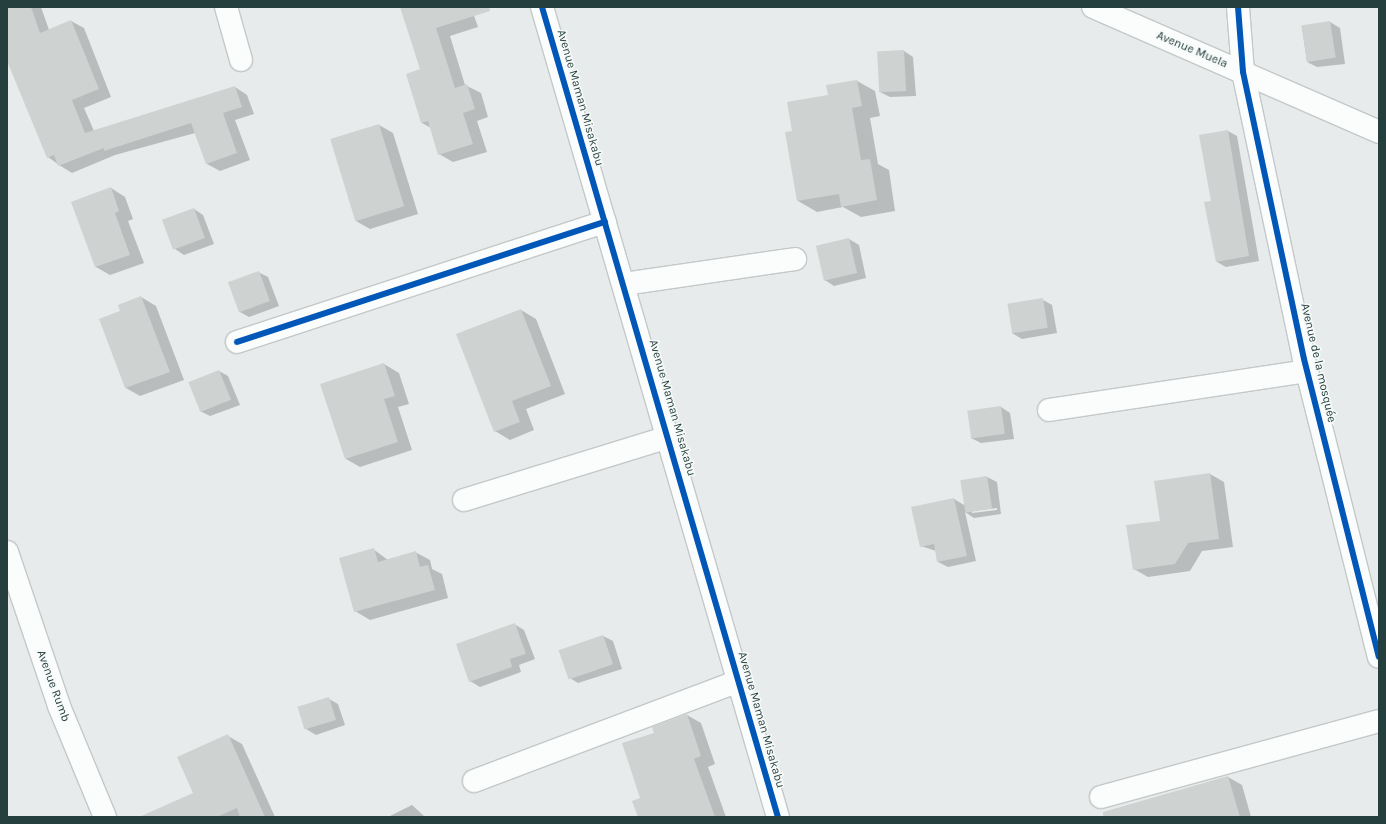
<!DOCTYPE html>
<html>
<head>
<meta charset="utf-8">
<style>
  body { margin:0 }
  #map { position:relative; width:1386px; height:824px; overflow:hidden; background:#e7ebeb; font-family:Karla,sans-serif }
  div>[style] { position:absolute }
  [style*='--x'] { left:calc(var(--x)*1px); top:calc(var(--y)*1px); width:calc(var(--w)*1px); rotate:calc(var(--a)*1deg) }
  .shadow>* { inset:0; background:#0003 }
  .building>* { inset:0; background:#ced2d1; transform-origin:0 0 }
  .roads { filter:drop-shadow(1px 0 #c4c8c8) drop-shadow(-1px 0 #c4c8c8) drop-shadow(0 1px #c4c8c8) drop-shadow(0 -1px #c4c8c8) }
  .minor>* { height:22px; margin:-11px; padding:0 11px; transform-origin:11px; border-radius:11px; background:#fbfcfc }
  .cycleway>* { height:6px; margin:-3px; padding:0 3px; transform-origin:3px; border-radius:3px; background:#0057b8 }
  span { translate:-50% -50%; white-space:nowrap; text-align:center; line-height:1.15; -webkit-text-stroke:3px #f6faf9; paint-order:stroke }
  .street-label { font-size:12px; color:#253e3e }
  .frame { position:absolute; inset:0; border:8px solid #253e3e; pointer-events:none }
</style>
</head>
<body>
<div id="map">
  <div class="shadow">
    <div style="clip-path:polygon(7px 7px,41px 7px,49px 30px,71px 21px,84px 28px,111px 97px,84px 108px,94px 131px,235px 87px,247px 95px,254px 114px,235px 120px,250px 160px,220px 171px,207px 164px,195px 133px,115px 155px,72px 173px,59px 165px,48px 157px,7px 59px)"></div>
    <div style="clip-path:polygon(401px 7px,471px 7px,478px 27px,450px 36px,465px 85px,481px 93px,488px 117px,477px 121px,487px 152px,453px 162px,439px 154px,431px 128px,422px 123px,421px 70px)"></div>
    <div style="clip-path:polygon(1330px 22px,1340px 28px,1345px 64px,1317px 67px,1307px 62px,1302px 27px)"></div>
    <div style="clip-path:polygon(904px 51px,913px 57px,916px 96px,890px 97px,880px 92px)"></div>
    <div style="clip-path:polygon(857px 81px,875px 91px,880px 116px,870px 118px,878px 164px,889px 170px,895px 211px,861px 217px,843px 207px,817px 212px,798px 201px,786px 133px,793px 132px,829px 96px)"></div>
    <div style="clip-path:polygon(379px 125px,393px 133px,418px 214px,370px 229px,356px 221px)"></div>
    <div style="clip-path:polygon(1228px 131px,1237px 136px,1259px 261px,1226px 267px,1217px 262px,1212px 201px)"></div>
    <div style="clip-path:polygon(111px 188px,125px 197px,133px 219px,128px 221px,144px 263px,110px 275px,96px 267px,72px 203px)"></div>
    <div style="clip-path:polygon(194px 209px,203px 215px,214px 244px,184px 255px,175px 249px)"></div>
    <div style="clip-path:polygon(849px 239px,859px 245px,866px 278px,834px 286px,825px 280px)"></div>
    <div style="clip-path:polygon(258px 272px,268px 277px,279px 306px,249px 317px,240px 312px)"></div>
    <div style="clip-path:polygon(141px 297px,156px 306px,184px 380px,140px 396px,126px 388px,100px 319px,122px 311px)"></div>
    <div style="clip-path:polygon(1043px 300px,1052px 305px,1057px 333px,1022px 339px,1012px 333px)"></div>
    <div style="clip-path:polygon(521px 310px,536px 319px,565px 394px,526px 409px,534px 430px,510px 440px,495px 431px)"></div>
    <div style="clip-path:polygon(384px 364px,399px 373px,409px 404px,398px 407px,412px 450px,360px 467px,346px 459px)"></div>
    <div style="clip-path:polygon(219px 371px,228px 376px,240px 405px,210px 416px,200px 411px)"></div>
    <div style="clip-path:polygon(1001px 407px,1010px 413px,1014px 439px,981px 443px,971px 438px)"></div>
    <div style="clip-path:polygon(1210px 474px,1224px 482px,1233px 547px,1202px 551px,1190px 571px,1148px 577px,1134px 569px,1161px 522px)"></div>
    <div style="clip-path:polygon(evenodd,987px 477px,997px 482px,1001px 514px,974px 518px,965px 512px,976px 561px,948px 567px,938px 562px,936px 551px,921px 546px,954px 499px,964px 505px,987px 477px,997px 508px,997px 510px,972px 513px,972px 511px,997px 508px)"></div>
    <div style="clip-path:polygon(373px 549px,388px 560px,415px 552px,430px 560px,432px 569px,442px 574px,448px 598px,370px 620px,355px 611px)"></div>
    <div style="clip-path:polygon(514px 624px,524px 630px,535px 659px,519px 665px,521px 672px,480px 687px,470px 681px)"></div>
    <div style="clip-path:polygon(603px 636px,613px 641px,622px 669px,578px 683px,568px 677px)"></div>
    <div style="clip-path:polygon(329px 699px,338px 704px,345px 725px,316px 735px,306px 729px)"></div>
    <div style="clip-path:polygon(687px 715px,701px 723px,715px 764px,708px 767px,726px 817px,639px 817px,655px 734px)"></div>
    <div style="clip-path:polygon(228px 736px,242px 744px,275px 817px,175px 817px,195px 794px)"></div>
    <div style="clip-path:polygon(1228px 777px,1242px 785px,1251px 817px,1137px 817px)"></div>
    <div style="clip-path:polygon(412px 805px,425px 817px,388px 817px)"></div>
  </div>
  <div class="building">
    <div style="clip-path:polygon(7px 7px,31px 7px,40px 33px,71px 20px,99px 89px,72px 100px,85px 133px,235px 86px,242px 107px,223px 113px,237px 153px,206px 164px,191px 123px,104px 151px,104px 148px,58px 166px,54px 155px,47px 158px,7px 61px)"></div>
    <div style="clip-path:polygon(400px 7px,489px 7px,490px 11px,436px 28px,455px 88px,467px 84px,475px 109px,463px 113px,473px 144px,438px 155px,428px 121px,421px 123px,406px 74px,420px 69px)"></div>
    <div style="left:1330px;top:21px;width:37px;height:29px;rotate:81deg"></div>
    <div style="left:904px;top:50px;width:41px;height:27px;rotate:87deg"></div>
    <div style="clip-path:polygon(857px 80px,862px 106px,852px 108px,861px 160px,870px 159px,877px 200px,841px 207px,839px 194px,797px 201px,785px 132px,792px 131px,787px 102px,828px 95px,826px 85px)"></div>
    <div style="left:379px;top:124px;width:86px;height:51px;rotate:73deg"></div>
    <div style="clip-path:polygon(1228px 130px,1249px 256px,1216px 262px,1204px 202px,1211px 201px,1199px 135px)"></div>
    <div style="clip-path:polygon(111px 187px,119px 211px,115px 213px,130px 255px,95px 267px,71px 202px)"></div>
    <div style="left:194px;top:208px;width:32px;height:34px;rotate:70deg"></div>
    <div style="left:849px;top:238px;width:36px;height:34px;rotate:77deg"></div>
    <div style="left:259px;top:271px;width:32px;height:33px;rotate:70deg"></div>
    <div style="clip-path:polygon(141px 296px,170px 372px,125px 388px,99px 319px,120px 311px,118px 305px)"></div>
    <div style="left:1043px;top:298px;width:30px;height:36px;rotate:81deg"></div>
    <div style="clip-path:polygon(521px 309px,551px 386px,512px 401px,520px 422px,494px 432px,456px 334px)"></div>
    <div style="clip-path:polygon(384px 363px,395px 396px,384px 399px,398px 442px,345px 459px,320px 384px)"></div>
    <div style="left:219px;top:370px;width:32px;height:33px;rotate:68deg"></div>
    <div style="left:1001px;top:406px;width:28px;height:34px;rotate:82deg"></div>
    <div style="clip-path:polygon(1210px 473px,1219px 539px,1188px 543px,1175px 564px,1133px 570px,1126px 525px,1160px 521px,1154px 481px)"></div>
    <div style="left:987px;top:476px;width:33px;height:27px;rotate:81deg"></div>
    <div style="clip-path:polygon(954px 498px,967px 556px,937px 562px,934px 544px,920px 547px,911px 507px)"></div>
    <div style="clip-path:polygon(374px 548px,378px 562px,416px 551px,420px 567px,428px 565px,435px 590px,354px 612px,339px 558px)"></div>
    <div style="clip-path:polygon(515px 623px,526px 654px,510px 659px,512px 667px,469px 682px,456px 644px)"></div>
    <div style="left:603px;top:635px;width:31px;height:47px;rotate:71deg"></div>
    <div style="left:329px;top:697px;width:24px;height:33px;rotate:73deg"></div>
    <div style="clip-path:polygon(687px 714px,701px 756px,694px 759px,715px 817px,638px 817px,632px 801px,640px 798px,622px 743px,654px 733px,652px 727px)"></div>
    <div style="clip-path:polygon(228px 734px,265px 817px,240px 817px,237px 808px,217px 817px,139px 817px,193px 793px,177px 757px)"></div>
    <div style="clip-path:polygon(1228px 776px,1240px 817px,1103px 817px,1103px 812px)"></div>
  </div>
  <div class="roads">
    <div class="minor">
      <div style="--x:226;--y:7;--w:55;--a:74.2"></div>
      <div style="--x:542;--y:7;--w:844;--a:73.76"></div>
      <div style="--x:1093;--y:7;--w:312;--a:23.6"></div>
      <div style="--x:1238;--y:7;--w:65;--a:85.6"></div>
      <div style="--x:1243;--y:72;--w:293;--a:78"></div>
      <div style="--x:1304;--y:359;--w:307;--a:75.9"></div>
      <div style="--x:624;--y:284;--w:173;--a:-8.3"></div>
      <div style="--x:237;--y:342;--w:387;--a:-18.1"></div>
      <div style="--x:1049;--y:410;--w:261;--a:-8.6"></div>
      <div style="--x:464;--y:500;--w:214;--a:-17.1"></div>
      <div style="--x:7;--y:552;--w:163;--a:71.3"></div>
      <div style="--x:59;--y:706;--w:120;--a:67.5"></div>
      <div style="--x:474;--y:781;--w:282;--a:-20.7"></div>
      <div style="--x:1101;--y:797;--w:288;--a:-15.3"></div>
    </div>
  </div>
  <div class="cycleway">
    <div style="--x:542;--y:7;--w:844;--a:73.76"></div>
    <div style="--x:1238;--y:7;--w:65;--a:85.6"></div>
    <div style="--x:1243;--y:72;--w:293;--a:78"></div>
    <div style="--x:1304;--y:359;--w:307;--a:75.9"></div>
    <div style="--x:237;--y:342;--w:387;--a:-18.1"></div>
  </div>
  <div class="street-label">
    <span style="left:1192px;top:50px;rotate:23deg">Avenue Muela</span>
    <span style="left:580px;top:98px;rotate:74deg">Avenue Maman Misakabu</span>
    <span style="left:1318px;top:363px;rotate:77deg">Avenue de la mosquée</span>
    <span style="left:672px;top:408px;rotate:74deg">Avenue Maman Misakabu</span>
    <span style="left:53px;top:686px;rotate:70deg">Avenue Rumb</span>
    <span style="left:761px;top:720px;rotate:74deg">Avenue Maman Misakabu</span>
  </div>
  <div class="frame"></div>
</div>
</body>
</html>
